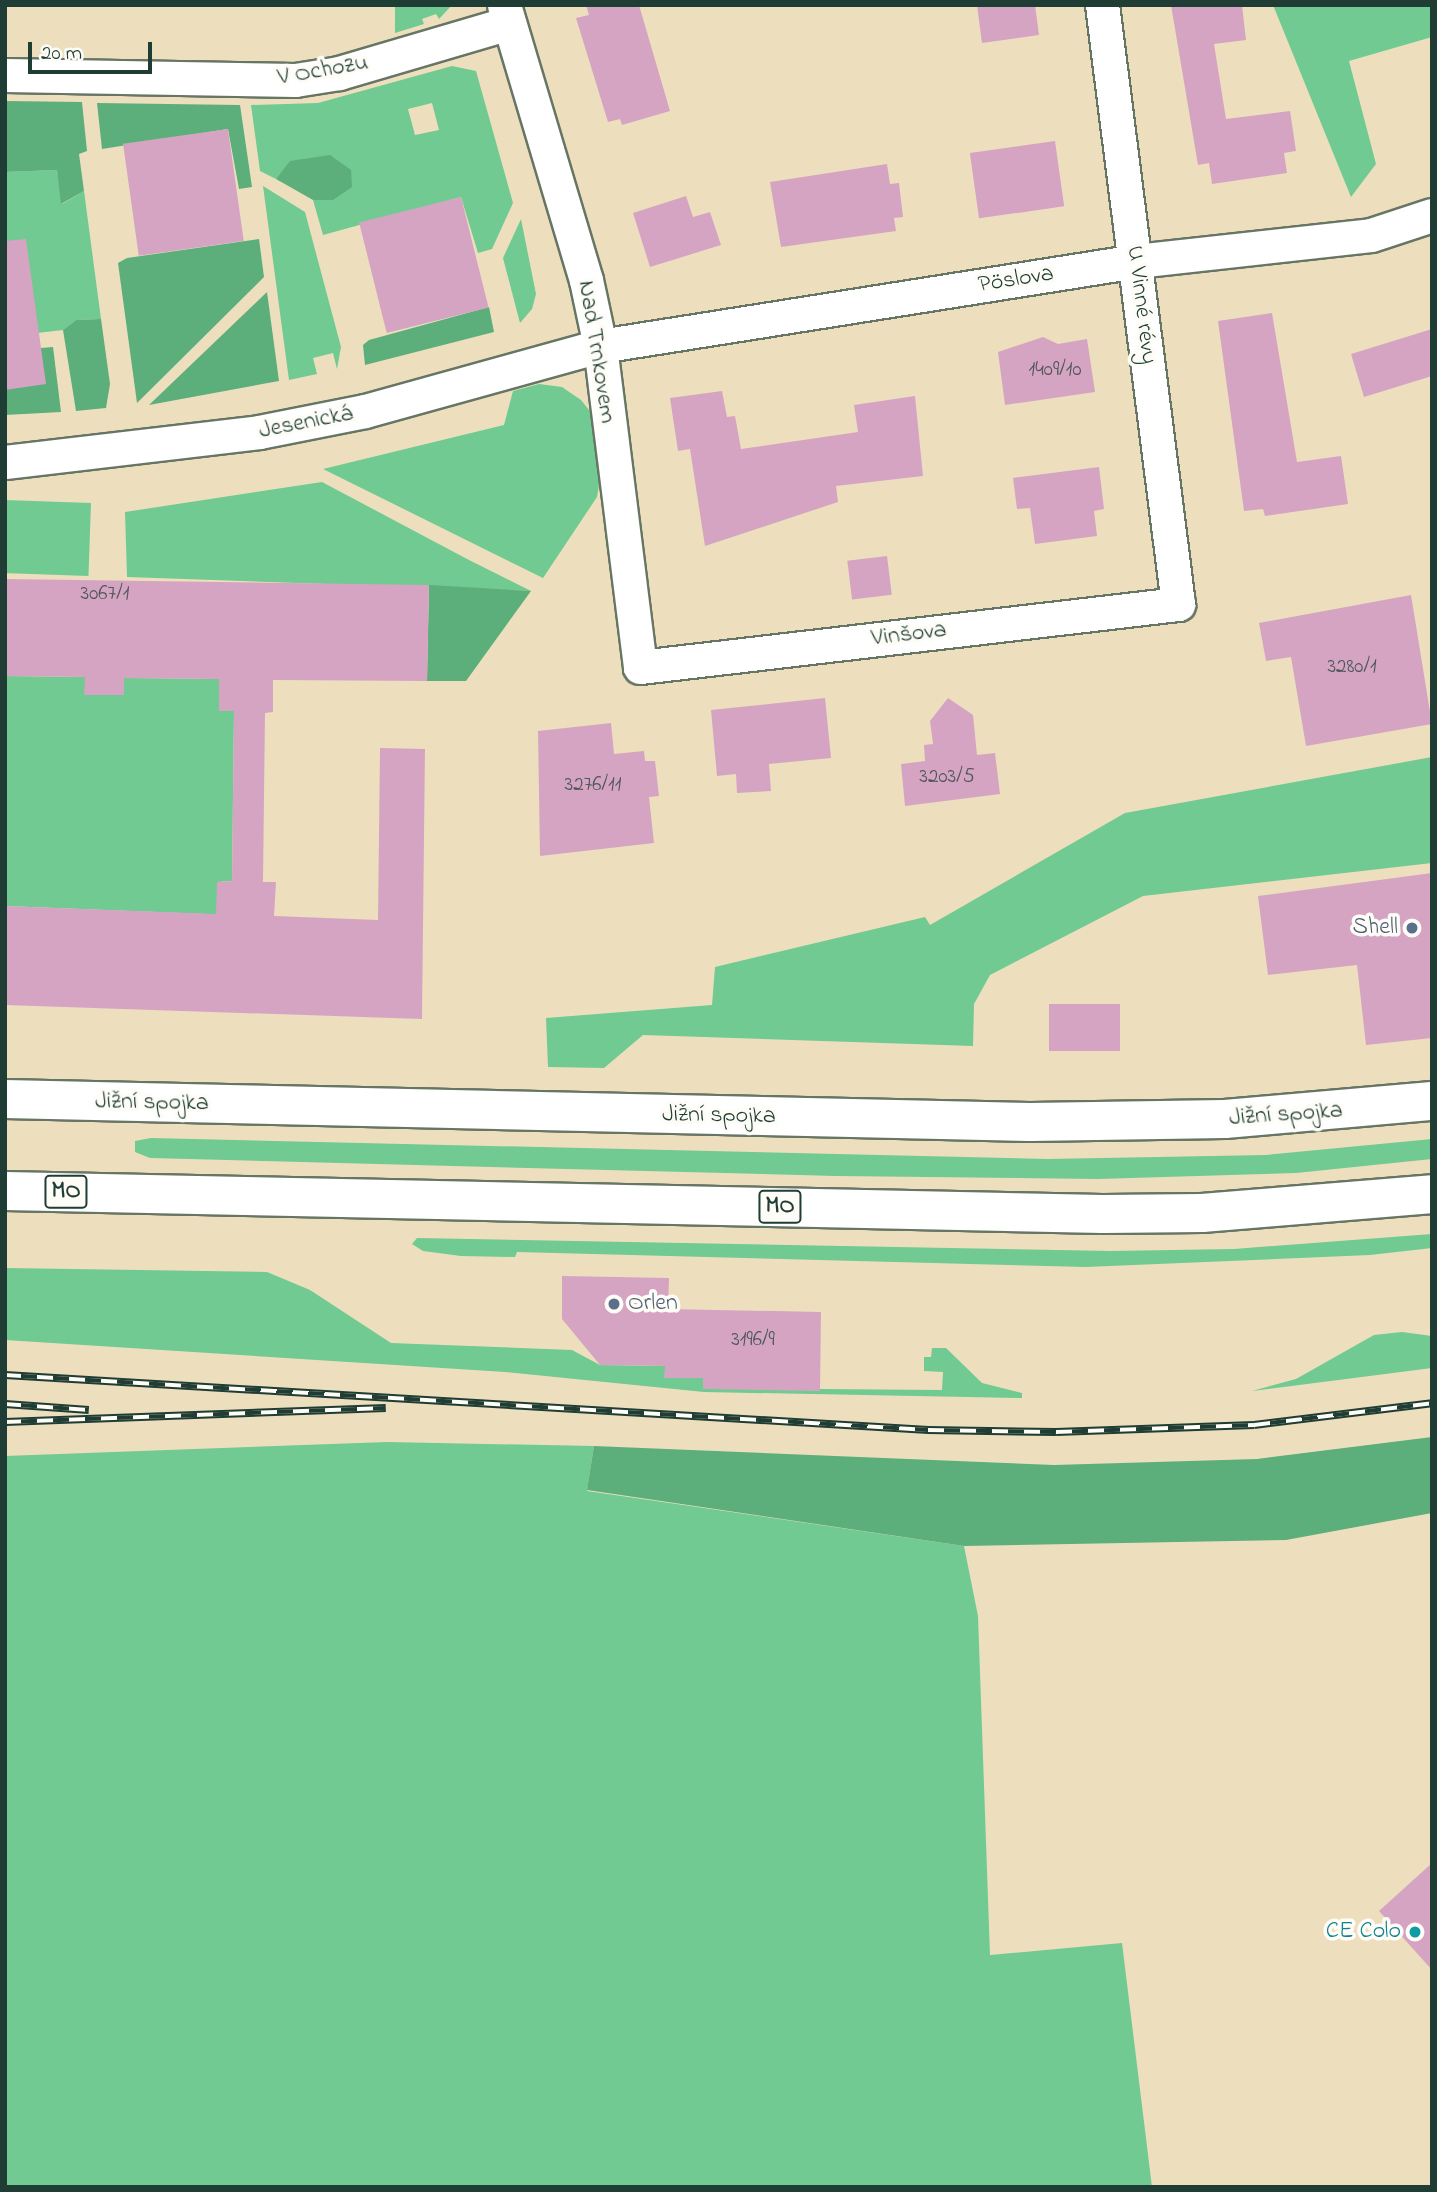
<!DOCTYPE html>
<html>
<head>
<meta charset="utf-8">
<style>
  body { margin:0 }
  #map { position:relative; width:1437px; height:2192px; overflow:hidden; background:#eddfbd; font-family:"Indie Flower",sans-serif }
  div>[style] { position:absolute }
  [style*='--x'] { left:calc(var(--x)*1px); top:calc(var(--y)*1px); width:calc(var(--w)*1px); rotate:calc(var(--a)*1deg) }
  .green>* { inset:0; background:#70ca91; transform-origin:0 0 }
  .forest>* { inset:0; background:#5cae7b }
  .building>* { inset:0; background:#d5a4c3; transform-origin:0 0 }
  .roads { filter:drop-shadow(2px 0 #677664) drop-shadow(-2px 0 #677664) drop-shadow(0 2px #677664) drop-shadow(0 -2px #677664) }
  .minor>* { height:33px; margin:-16.5px; padding:0 16.5px; transform-origin:16.5px; border-radius:16.5px; background:#fff }
  .trunk>* { height:38px; margin:-19px; padding:0 19px; transform-origin:19px; border-radius:19px; background:#fff }
  .rail>* { height:8px; margin-top:-4px; transform-origin:0; background:repeating-linear-gradient(90deg,#fdfcf7 0 16px,#1f3d34 0 32px); box-sizing:border-box; border-block:2px solid #1f3d34 }
  .dots>* { width:19px; height:19px; translate:-50% -50%; box-sizing:border-box; border:4px solid #fdfcf7; border-radius:50% }
  span { translate:-50% -50%; white-space:nowrap; text-align:center; line-height:1.15; -webkit-text-stroke:7px #fdfcf7; paint-order:stroke }
  .number-label { font-size:21px; color:#4c5758 }
  .number-label span { -webkit-text-stroke-width:0 }
  .shield-label span { padding:2px 5px; background:#fdfcf7; border:2px solid; border-radius:5px; -webkit-text-stroke-width:0 }
  .shield-label { font-size:23px; color:#1f3d34; font-weight:700 }
  .street-label { font-size:24px; color:#1f3d34 }
  .service-label { font-size:24px; color:#4e5e75 }
  .right { translate:-100% -50%; text-align:right }
  .left { translate:0 -50%; text-align:left }
  .culture-label { font-size:24px; color:#0d838f }
  .frame { position:absolute; inset:0; border:7px solid #1f3d34; pointer-events:none }
  .scale { position:absolute; left:28px; top:42px; width:124px; height:32px; box-sizing:border-box; border:4px solid #1f3d34; border-top:0; padding-left:9px; font-size:21px; line-height:24px; white-space:nowrap; color:#1f3d34; -webkit-text-stroke:5px #fdfcf7; paint-order:stroke }
</style>
</head>
<body>
<div id="map">
  <div class="green">
    <div style="clip-path:polygon(395px 5px,452px 5px,439px 19px,436px 14px,422px 19px,424px 24px,395px 33px)"></div>
    <div style="clip-path:polygon(1273px 5px,1432px 5px,1432px 37px,1349px 61px,1376px 164px,1351px 197px)"></div>
    <div style="clip-path:polygon(evenodd,452px 66px,476px 71px,513px 203px,492px 249px,478px 253px,461px 197px,323px 235px,313px 200px,333px 200px,291px 161px,276px 179px,260px 171px,251px 105px,318px 103px,452px 66px,432px 103px,439px 130px,415px 135px,408px 109px,432px 103px)"></div>
    <div style="clip-path:polygon(57px 170px,62px 204px,84px 191px,101px 319px,76px 320px,63px 330px,37px 333px,5px 274px,5px 172px)"></div>
    <div style="clip-path:polygon(263px 186px,305px 212px,341px 347px,337px 369px,333px 353px,313px 358px,317px 374px,289px 380px)"></div>
    <div style="clip-path:polygon(521px 219px,536px 294px,532px 309px,520px 323px,503px 258px)"></div>
    <div style="clip-path:polygon(539px 384px,562px 387px,581px 400px,597px 420px,603px 462px,597px 497px,543px 578px,323px 469px,504px 425px,513px 391px)"></div>
    <div style="clip-path:polygon(322px 482px,469px 560px,531px 591px,127px 577px,125px 512px)"></div>
    <div style="left:91px;top:503px;width:73px;height:86px;rotate:92deg"></div>
    <div style="clip-path:polygon(5px 676px,85px 677px,85px 695px,124px 695px,124px 678px,234px 679px,219px 697px,219px 711px,234px 711px,232px 881px,217px 882px,217px 897px,231px 915px,5px 906px)"></div>
    <div style="clip-path:polygon(1432px 757px,1432px 863px,1143px 896px,990px 975px,974px 1004px,973px 1046px,643px 1035px,604px 1068px,548px 1067px,546px 1018px,712px 1005px,715px 967px,925px 917px,930px 925px,1125px 813px)"></div>
    <div style="clip-path:polygon(151px 1138px,1048px 1159px,1266px 1155px,1432px 1139px,1432px 1159px,1296px 1173px,1098px 1179px,836px 1176px,150px 1158px,135px 1152px,135px 1141px)"></div>
    <div style="clip-path:polygon(1432px 1234px,1432px 1248px,1370px 1255px,1086px 1267px,517px 1252px,515px 1257px,461px 1256px,423px 1251px,412px 1244px,417px 1238px,1111px 1251px,1234px 1249px)"></div>
    <div style="clip-path:polygon(5px 1268px,267px 1272px,310px 1290px,391px 1343px,572px 1350px,600px 1365px,665px 1366px,665px 1378px,703px 1378px,703px 1388px,942px 1390px,943px 1372px,924px 1371px,924px 1357px,931px 1357px,932px 1348px,946px 1348px,982px 1383px,1022px 1393px,1022px 1398px,704px 1392px,505px 1372px,5px 1340px)"></div>
    <div style="clip-path:polygon(1402px 1332px,1432px 1336px,1432px 1368px,1252px 1391px,1296px 1379px,1374px 1335px)"></div>
    <div style="clip-path:polygon(387px 1442px,594px 1446px,587px 1491px,964px 1546px,978px 1616px,990px 1955px,1122px 1943px,1152px 2187px,5px 2187px,5px 1456px)"></div>
  </div>
  <div class="forest">
    <div style="clip-path:polygon(5px 101px,82px 102px,87px 151px,79px 154px,84px 191px,61px 204px,57px 170px,5px 172px)"></div>
    <div style="clip-path:polygon(97px 103px,240px 105px,252px 187px,239px 189px,228px 129px,102px 149px)"></div>
    <div style="clip-path:polygon(330px 155px,351px 170px,352px 187px,333px 200px,313px 200px,276px 179px,290px 161px)"></div>
    <div style="clip-path:polygon(259px 239px,264px 277px,137px 403px,118px 263px,127px 258px)"></div>
    <div style="clip-path:polygon(267px 292px,279px 381px,149px 405px)"></div>
    <div style="clip-path:polygon(489px 307px,494px 332px,365px 365px,363px 345px,369px 340px)"></div>
    <div style="clip-path:polygon(101px 319px,110px 384px,106px 408px,76px 411px,63px 330px,76px 320px)"></div>
    <div style="clip-path:polygon(53px 347px,61px 412px,5px 415px,5px 390px,41px 348px)"></div>
    <div style="clip-path:polygon(429px 585px,531px 591px,466px 681px,427px 681px)"></div>
    <div style="clip-path:polygon(1432px 1437px,1432px 1513px,1286px 1540px,964px 1546px,587px 1490px,594px 1446px,1054px 1465px,1257px 1459px)"></div>
  </div>
  <div class="building">
    <div style="clip-path:polygon(586px 5px,639px 5px,670px 111px,622px 125px,620px 119px,608px 122px,576px 18px,589px 15px)"></div>
    <div style="clip-path:polygon(977px 5px,1035px 5px,1039px 35px,982px 43px)"></div>
    <div style="clip-path:polygon(1171px 5px,1242px 5px,1246px 40px,1214px 44px,1226px 119px,1290px 111px,1296px 151px,1284px 153px,1287px 173px,1212px 184px,1209px 163px,1198px 165px)"></div>
    <div style="left:228px;top:129px;width:113px;height:106px;rotate:82deg"></div>
    <div style="left:1055px;top:141px;width:66px;height:86px;rotate:82deg"></div>
    <div style="clip-path:polygon(887px 164px,890px 184px,899px 183px,903px 217px,894px 218px,896px 231px,781px 247px,770px 182px)"></div>
    <div style="clip-path:polygon(686px 196px,693px 217px,710px 212px,721px 245px,650px 267px,633px 213px)"></div>
    <div style="left:461px;top:197px;width:114px;height:105px;rotate:76deg"></div>
    <div style="clip-path:polygon(26px 239px,46px 384px,5px 390px,5px 241px)"></div>
    <div style="clip-path:polygon(1272px 313px,1297px 462px,1341px 456px,1348px 504px,1265px 516px,1263px 509px,1244px 511px,1218px 321px)"></div>
    <div style="clip-path:polygon(1432px 329px,1432px 376px,1364px 397px,1351px 354px)"></div>
    <div style="clip-path:polygon(1043px 337px,1058px 344px,1087px 339px,1095px 392px,1005px 405px,998px 352px)"></div>
    <div style="clip-path:polygon(722px 391px,727px 417px,735px 416px,741px 449px,858px 432px,854px 405px,915px 396px,923px 476px,836px 486px,838px 502px,705px 546px,690px 449px,678px 451px,670px 398px)"></div>
    <div style="clip-path:polygon(1099px 467px,1104px 509px,1094px 511px,1097px 536px,1035px 544px,1030px 508px,1017px 509px,1013px 478px)"></div>
    <div style="left:887px;top:556px;width:39px;height:40px;rotate:83deg"></div>
    <div style="clip-path:polygon(5px 579px,429px 585px,427px 681px,273px 680px,273px 712px,265px 713px,263px 882px,276px 882px,274px 916px,378px 920px,380px 748px,425px 749px,422px 1019px,5px 1005px,5px 906px,216px 914px,217px 882px,232px 881px,234px 711px,219px 711px,219px 679px,124px 678px,124px 695px,84px 695px,85px 677px,5px 676px)"></div>
    <div style="clip-path:polygon(1411px 595px,1432px 724px,1306px 746px,1291px 657px,1266px 661px,1259px 623px)"></div>
    <div style="clip-path:polygon(825px 698px,831px 758px,769px 764px,771px 791px,737px 793px,736px 774px,717px 776px,711px 710px)"></div>
    <div style="clip-path:polygon(948px 698px,973px 715px,977px 755px,995px 753px,1000px 794px,905px 806px,901px 764px,925px 761px,924px 745px,933px 744px,930px 721px)"></div>
    <div style="clip-path:polygon(611px 723px,614px 754px,644px 751px,645px 761px,655px 761px,659px 796px,649px 797px,654px 843px,540px 856px,538px 731px)"></div>
    <div style="clip-path:polygon(1432px 873px,1432px 1038px,1366px 1045px,1357px 965px,1268px 975px,1258px 896px)"></div>
    <div style="left:1049px;top:1004px;width:71px;height:47px"></div>
    <div style="clip-path:polygon(562px 1276px,669px 1278px,668px 1309px,821px 1312px,820px 1391px,703px 1389px,703px 1378px,664px 1378px,665px 1366px,600px 1365px,562px 1319px)"></div>
    <div style="clip-path:polygon(1432px 1863px,1432px 1970px,1379px 1911px)"></div>
  </div>
  <div class="roads">
    <div class="minor">
      <div style="--x:504;--y:5;--w:287;--a:73.4"></div>
      <div style="--x:586;--y:280;--w:67;--a:78"></div>
      <div style="--x:600;--y:346;--w:323;--a:82.9"></div>
      <div style="--x:640;--y:667;--w:542;--a:-6.68"></div>
      <div style="--x:1178;--y:604;--w:604;--a:-97.23"></div>
      <div style="--x:5;--y:75;--w:290;--a:1"></div>
      <div style="--x:295;--y:80;--w:45;--a:-9"></div>
      <div style="--x:339;--y:73;--w:177;--a:-16.4"></div>
      <div style="--x:5;--y:462;--w:256;--a:-6.7"></div>
      <div style="--x:259;--y:432;--w:108;--a:-11.2"></div>
      <div style="--x:365;--y:411;--w:244;--a:-15.5"></div>
      <div style="--x:600;--y:346;--w:543;--a:-9.01"></div>
      <div style="--x:1136;--y:261;--w:236;--a:-6.3"></div>
      <div style="--x:1371;--y:235;--w:64;--a:-18.2"></div>
    </div>
    <div class="trunk">
      <div style="--x:5;--y:1099;--w:1025;--a:1.29"></div>
      <div style="--x:1030;--y:1122;--w:195;--a:-0.9"></div>
      <div style="--x:1225;--y:1119;--w:208;--a:-5"></div>
      <div style="--x:5;--y:1191;--w:1098;--a:1.2"></div>
      <div style="--x:1103;--y:1214;--w:99;--a:-0.6"></div>
      <div style="--x:1202;--y:1213;--w:231;--a:-4.7"></div>
    </div>
  </div>
  <div class="rail">
    <div style="--x:5;--y:1375;--w:925;--a:3.41"></div>
    <div style="--x:928;--y:1430;--w:128;--a:0.9"></div>
    <div style="--x:1056;--y:1432;--w:198;--a:-2"></div>
    <div style="--x:1254;--y:1425;--w:179;--a:-7"></div>
    <div style="--x:5;--y:1404;--w:84;--a:4.1"></div>
    <div style="--x:5;--y:1422;--w:381;--a:-2.1"></div>
  </div>
  <div class="dots">
    <div style="left:1412px;top:928px;background:#5c6f8a"></div>
    <div style="left:614px;top:1304px;background:#5c6f8a"></div>
    <div style="left:1415px;top:1932px;background:#0f9aa8"></div>
  </div>
  <div class="number-label">
    <span style="left:1055px;top:370px">1409/10</span>
    <span style="left:105px;top:594px">3067/1</span>
    <span style="left:1352px;top:667px">3280/1</span>
    <span style="left:947px;top:777px">3203/5</span>
    <span style="left:593px;top:785px">3276/11</span>
    <span style="left:753px;top:1340px">3196/9</span>
  </div>
  <div class="shield-label">
    <span style="left:66px;top:1192px">MO</span>
    <span style="left:780px;top:1207px">MO</span>
  </div>
  <div class="street-label">
    <span style="left:323px;top:71px;rotate:-10deg">V Ochozu</span>
    <span style="left:1016px;top:280px;rotate:-9deg">Pöslova</span>
    <span style="left:1141px;top:305px;rotate:83deg">U Vinné révy</span>
    <span style="left:596px;top:352px;rotate:81deg">Nad Trnkovem</span>
    <span style="left:306px;top:423px;rotate:-11deg">Jesenická</span>
    <span style="left:909px;top:635px;rotate:-7deg">Vinšova</span>
    <span style="left:152px;top:1103px;rotate:1deg">Jižní spojka</span>
    <span style="left:1286px;top:1115px;rotate:-4deg">Jižní spojka</span>
    <span style="left:719px;top:1116px;rotate:1deg">Jižní spojka</span>
  </div>
  <div class="service-label">
    <span class="right" style="left:1398px;top:928px">Shell</span>
    <span class="left" style="left:628px;top:1304px">Orlen</span>
  </div>
  <div class="culture-label">
    <span class="right" style="left:1401px;top:1932px">CE Colo</span>
  </div>
  <div class="frame"></div>
  <div class="scale">20 m</div>
</div>
</body>
</html>
